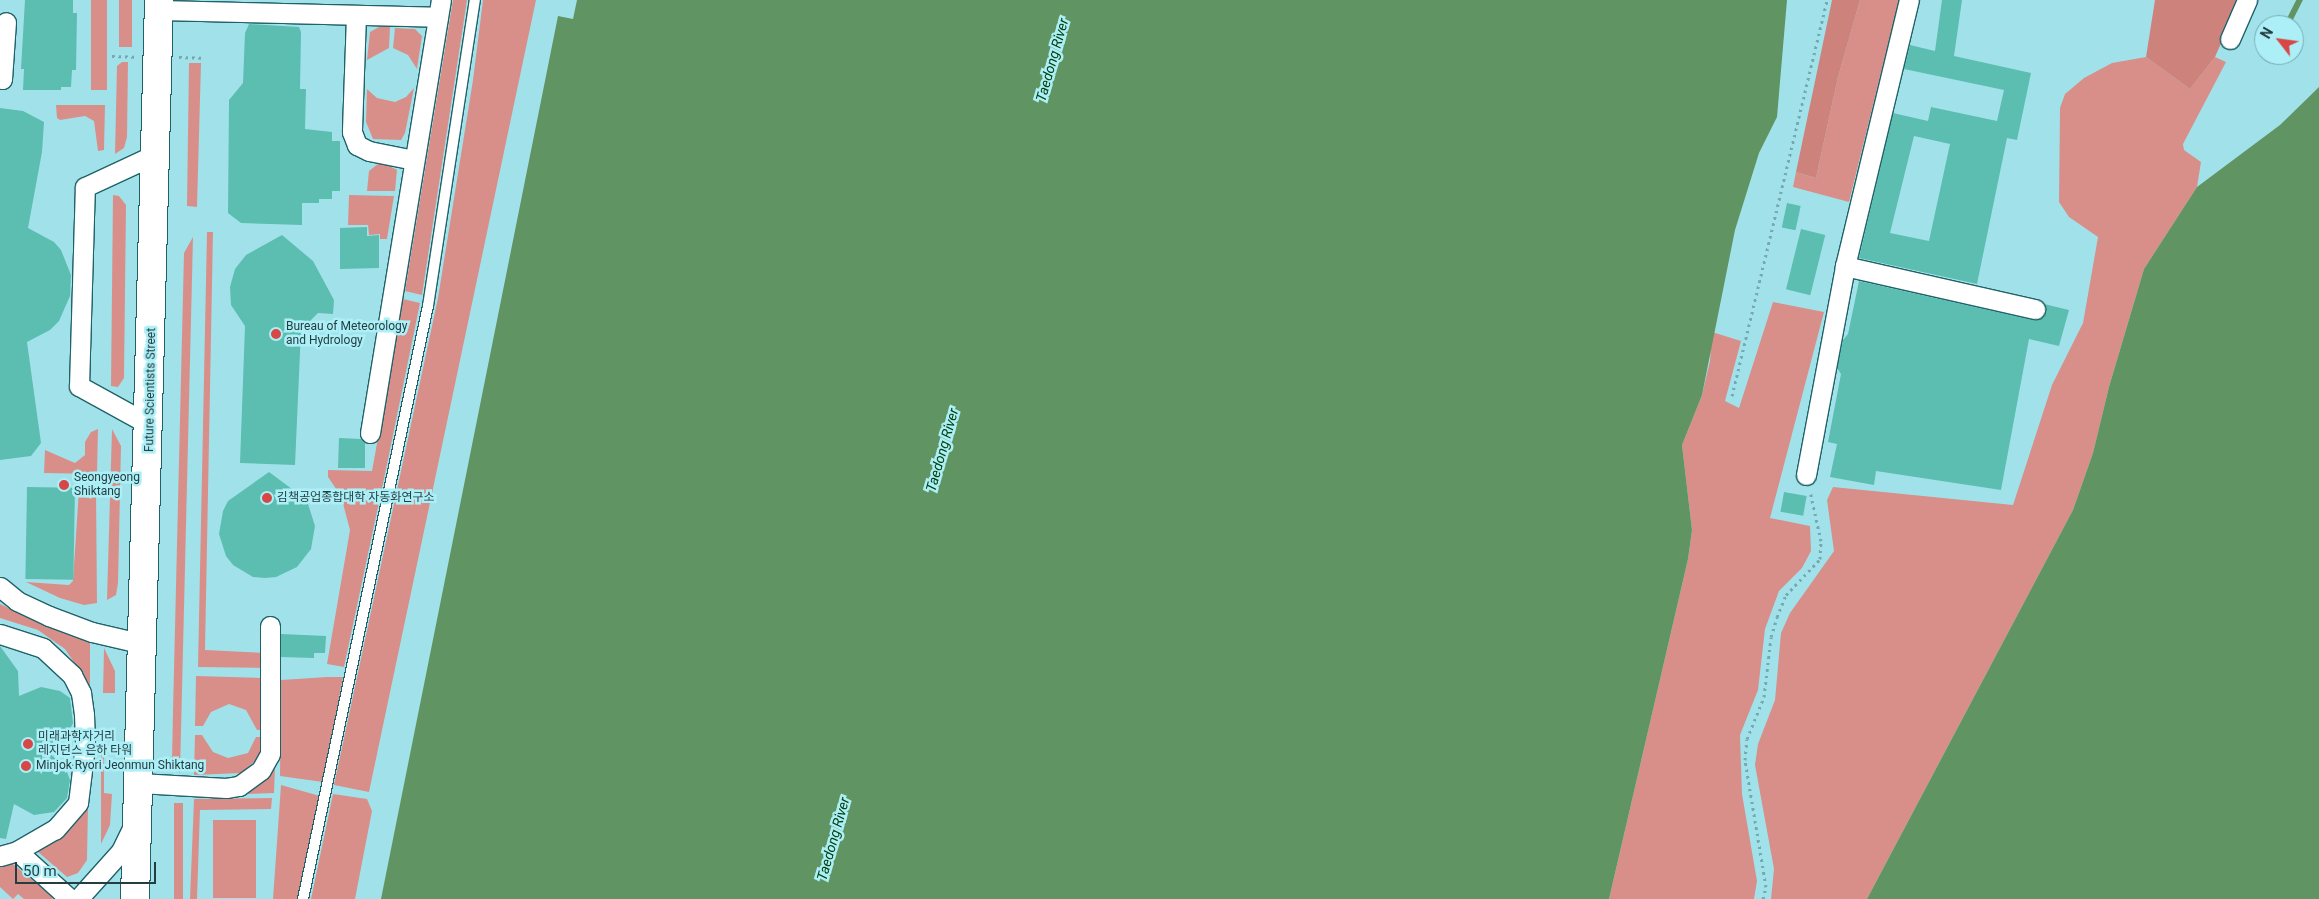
<!DOCTYPE html>
<html>
<head>
<meta charset="utf-8">
<style>
  body { margin:0 }
  #map { position:relative; width:2319px; height:899px; overflow:hidden; background:#a1e2ea; font-family:Roboto,"Noto Sans KR",sans-serif }
  div>[style] { position:absolute }
  [style*='--x'] { left:calc(var(--x)*1px); top:calc(var(--y)*1px); width:calc(var(--w)*1px); rotate:calc(var(--a)*1deg) }
  .green>* { inset:0; background:#d98f89; transform-origin:0 0 }
  .forest>* { inset:0; background:#cd837c }
  .water>* { inset:0; background:#609462 }
  .stream>* { height:5.5px; margin:-2.75px; padding:0 2.75px; transform-origin:2.75px; border-radius:2.75px; background:#609462 }
  .building>* { inset:0; background:#5cbdb1; transform-origin:0 0 }
  .path>* { height:3px; margin-top:-1.5px; transform-origin:0; background:repeating-linear-gradient(90deg,#75a8af 0 2.5px,transparent 0 6.5px) }
  .roads { filter:drop-shadow(1px 0 #1f6269) drop-shadow(-1px 0 #1f6269) drop-shadow(0 1px #1f6269) drop-shadow(0 -1px #1f6269) }
  .lane>* { height:10px; margin:-5px; padding:0 5px; transform-origin:5px; border-radius:5px; background:#fff }
  .street>* { height:19px; margin:-9.5px; padding:0 9.5px; transform-origin:9.5px; border-radius:9.5px; background:#fff }
  .primary>* { height:28px; margin:-14px; padding:0 14px; transform-origin:14px; border-radius:14px; background:#fff }
  .dots>* { width:14px; height:14px; translate:-50% -50%; box-sizing:border-box; border:2px solid #adeff7; border-radius:50% }
  span { translate:-50% -50%; white-space:nowrap; text-align:center; line-height:1.15; -webkit-text-stroke:5px #adeff7; paint-order:stroke }
  .poi-label { font-size:12px; color:#233e41 }
  .left { translate:0 -50%; text-align:left }
  .street-label { font-size:12px; color:#233e41 }
  .water-label { font-size:14px; color:#05410f; font-style:italic }
  .north { position:absolute; left:2254px; top:15px; width:50px; height:50px; box-sizing:border-box; background:#adeff7; border:1px solid #76a8ae; border-radius:50%; rotate:300deg; font-size:14px; font-weight:700; line-height:20px; text-align:center; color:#233e41 }
  .north::after { content:''; display:block; margin:auto; width:18px; height:22px; background:#d64745; clip-path:polygon(50% 0,100% 100%,50% 72%,0 100%) }
  .scale { position:absolute; left:15px; top:862px; width:141px; height:22px; box-sizing:border-box; border:2px solid #233e41; border-top:0; padding-left:6px; font-size:15px; line-height:18px; white-space:nowrap; color:#233e41; -webkit-text-stroke:4px #adeff7; paint-order:stroke }
</style>
</head>
<body>
<div id="map">
  <div class="green">
    <div style="left:91px;top:0;width:16px;height:90px"></div>
    <div style="left:119px;top:0;width:13px;height:47px"></div>
    <div style="clip-path:polygon(453px 0,467px 0,422px 295px,405px 291px)"></div>
    <div style="clip-path:polygon(483px 0,536px 0,369px 792px,334px 785px,438px 298px,473px 80px)"></div>
    <div style="clip-path:polygon(1860px 0,1899px 0,1849px 202px,1793px 187px,1796px 172px,1816px 178px,1838px 77px)"></div>
    <div style="clip-path:polygon(379px 27px,390px 27px,389px 48px,367px 60px,370px 32px)"></div>
    <div style="clip-path:polygon(395px 28px,415px 29px,422px 36px,417px 69px,408px 55px,393px 48px)"></div>
    <div style="clip-path:polygon(2146px 57px,2190px 89px,2215px 57px,2226px 62px,2183px 144px,2184px 150px,2201px 162px,2197px 187px,2144px 269px,2109px 387px,2093px 453px,2073px 510px,1867px 899px,1771px 899px,1774px 869px,1755px 765px,1758px 744px,1775px 700px,1781px 633px,1790px 613px,1834px 551px,1827px 500px,1833px 487px,2013px 505px,2052px 385px,2083px 323px,2098px 237px,2069px 217px,2059px 202px,2060px 108px,2065px 94px,2084px 78px,2112px 63px)"></div>
    <div style="clip-path:polygon(122px 62px,128px 62px,127px 137px,124px 148px,115px 154px,117px 66px)"></div>
    <div style="clip-path:polygon(189px 63px,201px 63px,197px 207px,187px 206px)"></div>
    <div style="clip-path:polygon(414px 88px,405px 133px,401px 140px,373px 139px,366px 122px,367px 89px,377px 98px,395px 102px,406px 97px)"></div>
    <div style="clip-path:polygon(56px 105px,105px 105px,104px 150px,98px 151px,94px 121px,85px 116px,60px 120px,57px 118px)"></div>
    <div style="clip-path:polygon(378px 164px,386px 164px,397px 170px,395px 191px,367px 191px,369px 171px)"></div>
    <div style="clip-path:polygon(113px 195px,119px 196px,126px 205px,124px 378px,118px 387px,111px 386px)"></div>
    <div style="clip-path:polygon(349px 195px,394px 196px,387px 239px,380px 239px,380px 234px,369px 235px,368px 225px,348px 225px)"></div>
    <div style="clip-path:polygon(207px 232px,213px 232px,205px 650px,265px 653px,265px 668px,198px 667px)"></div>
    <div style="clip-path:polygon(193px 237px,180px 773px,172px 761px,173px 711px,184px 253px)"></div>
    <div style="clip-path:polygon(403px 299px,420px 303px,385px 474px,344px 667px,327px 664px,350px 530px,341px 496px,328px 477px,328px 470px,372px 471px)"></div>
    <div style="clip-path:polygon(1773px 302px,1824px 312px,1770px 518px,1810px 526px,1811px 551px,1802px 568px,1779px 591px,1765px 629px,1758px 690px,1740px 735px,1742px 794px,1757px 881px,1754px 899px,1609px 899px,1688px 559px,1692px 530px,1682px 445px,1702px 395px,1710px 361px,1712px 332px,1741px 341px,1725px 401px,1739px 408px)"></div>
    <div style="clip-path:polygon(98px 429px,97px 474px,44px 473px,45px 450px,75px 463px,85px 455px,85px 442px,91px 432px)"></div>
    <div style="clip-path:polygon(112px 429px,121px 446px,118px 583px,116px 595px,107px 600px)"></div>
    <div style="clip-path:polygon(88px 485px,96px 487px,97px 603px,84px 605px,60px 598px,26px 582px,69px 585px,73px 581px,79px 489px)"></div>
    <div style="clip-path:polygon(0 604px,41px 624px,90px 642px,90px 734px,89px 684px,65px 649px,38px 630px,0 618px)"></div>
    <div style="clip-path:polygon(104px 648px,115px 671px,115px 693px,103px 693px)"></div>
    <div style="clip-path:polygon(196px 676px,263px 678px,261px 730px,257px 730px,246px 710px,229px 704px,211px 712px,203px 726px,195px 726px)"></div>
    <div style="clip-path:polygon(327px 677px,343px 677px,323px 782px,280px 776px,281px 680px)"></div>
    <div style="clip-path:polygon(195px 735px,202px 735px,213px 752px,228px 758px,248px 753px,256px 737px,261px 737px,260px 753px,255px 761px,241px 773px,194px 775px)"></div>
    <div style="clip-path:polygon(101px 751px,104px 751px,104px 793px,112px 794px,110px 825px,101px 844px)"></div>
    <div style="clip-path:polygon(89px 753px,87px 860px,78px 873px,67px 877px,37px 851px,60px 832px)"></div>
    <div style="clip-path:polygon(275px 767px,274px 793px,247px 794px,267px 779px)"></div>
    <div style="clip-path:polygon(281px 785px,320px 796px,297px 899px,273px 899px)"></div>
    <div style="clip-path:polygon(333px 794px,367px 799px,372px 811px,355px 899px,311px 899px)"></div>
    <div style="clip-path:polygon(272px 798px,271px 809px,200px 810px,197px 899px,190px 899px,194px 799px)"></div>
    <div style="left:174px;top:803px;width:9px;height:96px"></div>
    <div style="left:213px;top:820px;width:43px;height:78px"></div>
    <div style="clip-path:polygon(8px 860px,52px 896px,52px 899px,24px 899px,18px 894px,13px 899px,0 887px,0 861px)"></div>
  </div>
  <div class="forest">
    <div style="clip-path:polygon(1832px 0,1860px 0,1838px 77px,1816px 178px,1796px 172px)"></div>
    <div style="clip-path:polygon(2155px 0,2240px 0,2215px 57px,2190px 89px,2146px 57px)"></div>
  </div>
  <div class="water">
    <div style="clip-path:polygon(577px 0,1787px 0,1777px 117px,1759px 153px,1735px 230px,1702px 395px,1682px 445px,1692px 530px,1688px 559px,1609px 899px,381px 899px,558px 16px,573px 19px)"></div>
    <div style="clip-path:polygon(2319px 87px,2319px 899px,1867px 899px,2073px 510px,2093px 453px,2109px 387px,2144px 269px,2197px 187px,2280px 125px)"></div>
  </div>
  <div class="stream">
    <div style="--x:2287;--y:25;--w:28;--a:-63"></div>
  </div>
  <div class="building">
    <div style="clip-path:polygon(25px 0,73px 0,73px 13px,77px 13px,76px 70px,72px 70px,71px 87px,61px 87px,61px 90px,23px 90px,24px 69px,21px 69px)"></div>
    <div style="clip-path:polygon(evenodd,1942px 0,1962px 0,1954px 56px,2031px 73px,2017px 140px,2007px 138px,1977px 284px,1859px 258px,1893px 113px,1928px 121px,1931px 107px,1997px 121px,2004px 90px,1904px 69px,1910px 45px,1935px 51px,1942px 0,1914px 136px,1950px 144px,1929px 241px,1890px 233px,1914px 136px)"></div>
    <div style="clip-path:polygon(249px 24px,299px 27px,301px 32px,300px 89px,306px 89px,305px 129px,332px 132px,332px 141px,340px 141px,340px 191px,332px 191px,332px 199px,319px 199px,319px 203px,302px 203px,302px 225px,241px 223px,228px 213px,229px 100px,243px 83px,245px 33px)"></div>
    <div style="clip-path:polygon(0 108px,23px 111px,44px 122px,42px 152px,28px 228px,54px 242px,61px 250px,71px 275px,70px 296px,59px 321px,50px 330px,27px 342px,41px 443px,31px 456px,0 460px)"></div>
    <div style="left:1787px;top:203px;width:14px;height:25px;rotate:12deg"></div>
    <div style="clip-path:polygon(367px 227px,367px 236px,379px 235px,379px 268px,340px 269px,340px 228px)"></div>
    <div style="left:1801px;top:229px;width:25px;height:62px;rotate:14deg"></div>
    <div style="clip-path:polygon(282px 235px,313px 261px,334px 300px,333px 314px,318px 313px,301px 330px,295px 465px,240px 463px,245px 326px,231px 305px,230px 287px,235px 269px,246px 255px)"></div>
    <div style="clip-path:polygon(1859px 281px,2033px 320px,2044px 316px,2044px 304px,2069px 310px,2059px 346px,2029px 339px,2001px 490px,1876px 471px,1874px 485px,1830px 477px,1837px 444px,1828px 442px,1841px 374px,1837px 368px,1843px 340px,1848px 334px)"></div>
    <div style="clip-path:polygon(339px 438px,361px 439px,365px 443px,365px 468px,338px 468px)"></div>
    <div style="clip-path:polygon(269px 472px,300px 495px,308px 504px,315px 526px,311px 549px,297px 567px,276px 577px,265px 578px,253px 577px,233px 565px,226px 556px,219px 534px,223px 511px,228px 501px)"></div>
    <div style="left:27px;top:487px;width:48px;height:92px;rotate:1deg"></div>
    <div style="left:1784px;top:492px;width:23px;height:20px;rotate:10deg"></div>
    <div style="clip-path:polygon(281px 634px,326px 636px,325px 653px,314px 653px,314px 658px,281px 657px)"></div>
    <div style="clip-path:polygon(0 646px,18px 671px,19px 696px,41px 687px,60px 691px,70px 698px,73px 723px,66px 738px,47px 751px,65px 767px,70px 780px,67px 798px,54px 812px,34px 815px,14px 804px,6px 839px,0 838px)"></div>
  </div>
  <div class="path">
    <div style="--x:112;--y:56;--w:23;--a:2"></div>
    <div style="--x:179;--y:57;--w:24;--a:2"></div>
    <div style="--x:1732;--y:396;--w:407;--a:-76.5"></div>
    <div style="--x:1763;--y:899;--w:12;--a:-76"></div>
    <div style="--x:1766;--y:887;--w:129;--a:-99.4"></div>
    <div style="--x:1745;--y:760;--w:21;--a:-85"></div>
    <div style="--x:1747;--y:739;--w:45;--a:-68"></div>
    <div style="--x:1764;--y:697;--w:60;--a:-83.3"></div>
    <div style="--x:1771;--y:637;--w:21;--a:-73"></div>
    <div style="--x:1777;--y:617;--w:24;--a:-68"></div>
    <div style="--x:1786;--y:595;--w:50;--a:-46.6"></div>
    <div style="--x:1820;--y:559;--w:18;--a:-87"></div>
    <div style="--x:1821;--y:541;--w:51;--a:-102.4"></div>
  </div>
  <div class="roads">
    <div class="lane">
      <div style="--x:303;--y:899;--w:606;--a:-78.1"></div>
      <div style="--x:428;--y:306;--w:310;--a:-81.3"></div>
    </div>
    <div class="street">
      <div style="--x:159;--y:10;--w:279;--a:1.4"></div>
      <div style="--x:356;--y:15;--w:117;--a:92"></div>
      <div style="--x:352;--y:132;--w:14;--a:69"></div>
      <div style="--x:357;--y:145;--w:13;--a:27"></div>
      <div style="--x:369;--y:151;--w:46;--a:11.3"></div>
      <div style="--x:2230;--y:39;--w:43;--a:-66.4"></div>
      <div style="--x:0;--y:78;--w:2;--a:27"></div>
      <div style="--x:2;--y:79;--w:57;--a:-86"></div>
      <div style="--x:1845;--y:266;--w:195;--a:12.8"></div>
      <div style="--x:150;--y:425;--w:81;--a:-151.2"></div>
      <div style="--x:79;--y:386;--w:199;--a:-88.3"></div>
      <div style="--x:85;--y:187;--w:78;--a:-24.9"></div>
      <div style="--x:370;--y:433;--w:439;--a:-80.7"></div>
      <div style="--x:1806;--y:475;--w:213;--a:-79.4"></div>
      <div style="--x:1845;--y:266;--w:274;--a:-76.5"></div>
      <div style="--x:0;--y:587;--w:22;--a:39"></div>
      <div style="--x:17;--y:601;--w:35;--a:25"></div>
      <div style="--x:49;--y:616;--w:46;--a:20.4"></div>
      <div style="--x:92;--y:632;--w:53;--a:13"></div>
      <div style="--x:0;--y:634;--w:45;--a:18"></div>
      <div style="--x:43;--y:648;--w:40;--a:43"></div>
      <div style="--x:72;--y:675;--w:20;--a:63"></div>
      <div style="--x:81;--y:693;--w:21;--a:82"></div>
      <div style="--x:84;--y:714;--w:32;--a:88"></div>
      <div style="--x:85;--y:746;--w:57;--a:97"></div>
      <div style="--x:78;--y:803;--w:35;--a:131"></div>
      <div style="--x:55;--y:829;--w:44;--a:149.9"></div>
      <div style="--x:139;--y:783;--w:87;--a:3.3"></div>
      <div style="--x:226;--y:788;--w:13;--a:-9"></div>
      <div style="--x:239;--y:786;--w:27;--a:-36"></div>
      <div style="--x:261;--y:770;--w:18;--a:-61"></div>
      <div style="--x:270;--y:754;--w:128;--a:-90"></div>
      <div style="--x:0;--y:856;--w:18;--a:-16"></div>
      <div style="--x:17;--y:851;--w:72;--a:42.2"></div>
      <div style="--x:78;--y:899;--w:64;--a:-48.1"></div>
      <div style="--x:121;--y:851;--w:30;--a:-64"></div>
    </div>
    <div class="primary">
      <div style="--x:135;--y:899;--w:899;--a:-88.47"></div>
    </div>
  </div>
  <div class="dots">
    <div style="left:276px;top:334px;background:#d64745"></div>
    <div style="left:64px;top:485px;background:#d64745"></div>
    <div style="left:267px;top:498px;background:#d64745"></div>
    <div style="left:28px;top:744px;background:#d64745"></div>
    <div style="left:26px;top:766px;background:#d64745"></div>
  </div>
  <div class="poi-label">
    <span class="left" style="left:286px;top:334px">Bureau of Meteorology<br>and Hydrology</span>
    <span class="left" style="left:74px;top:485px">Seongyeong<br>Shiktang</span>
    <span class="left" style="left:277px;top:498px">김책공업종합대학 자동화연구소</span>
    <span class="left" style="left:38px;top:744px">미래과학자거리<br>레지던스 은하 타워</span>
    <span class="left" style="left:36px;top:766px">Minjok Ryori Jeonmun Shiktang</span>
  </div>
  <div class="street-label">
    <span style="left:151px;top:390px;rotate:-89deg">Future Scientists Street</span>
  </div>
  <div class="water-label">
    <span style="left:1052px;top:60px;rotate:-74deg">Taedong River</span>
    <span style="left:942px;top:450px;rotate:-74deg">Taedong River</span>
    <span style="left:833px;top:839px;rotate:-74deg">Taedong River</span>
  </div>
  <div class="north">N</div>
  <div class="scale">50 m</div>
</div>
</body>
</html>
